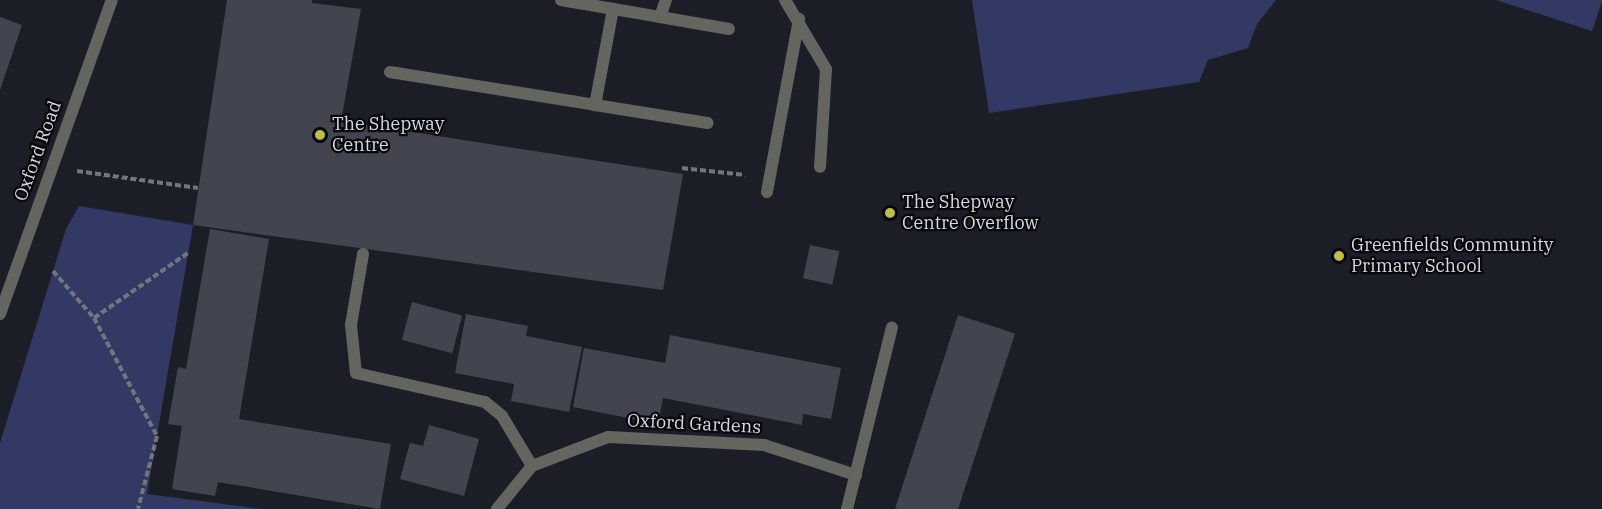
<!DOCTYPE html>
<html>
<head>
<meta charset="utf-8">
<style>
  body { margin:0 }
  #map { position:relative; width:1602px; height:509px; overflow:hidden; background:#1c1e27; font-family:"IBM Plex Serif",serif }
  div>[style] { position:absolute }
  [style*='--x'] { left:calc(var(--x)*1px); top:calc(var(--y)*1px); width:calc(var(--w)*1px); rotate:calc(var(--a)*1deg) }
  .green>* { inset:0; background:#323964 }
  .building>* { inset:0; background:#424550; transform-origin:0 0 }
  .path>* { height:4px; margin-top:-2px; transform-origin:0; background:repeating-linear-gradient(90deg,#73757c 0 6px,transparent 0 9px) }
  .service>* { height:12px; margin:-6px; padding:0 6px; transform-origin:6px; border-radius:6px; background:#656560 }
  .minor>* { height:12px; margin:-6px; padding:0 6px; transform-origin:6px; border-radius:6px; background:#656560 }
  .dots>* { width:16px; height:16px; translate:-50% -50%; box-sizing:border-box; border:3px solid #07080c; border-radius:50% }
  span { translate:-50% -50%; white-space:nowrap; text-align:center; line-height:1.15; -webkit-text-stroke:4.5px #07080c; paint-order:stroke }
  .poi-label { font-size:18px; color:#d7d9df }
  .left { translate:0 -50%; text-align:left }
  .street-label { font-size:18px; color:#d7d9df }
</style>
</head>
<body>
<div id="map">
  <div class="green">
    <div style="clip-path:polygon(972px 0,1276px 0,1257px 24px,1248px 48px,1208px 60px,1199px 82px,989px 113px)"></div>
    <div style="clip-path:polygon(1496px 0,1602px 0,1602px 1px,1592px 31px)"></div>
    <div style="clip-path:polygon(79px 206px,193px 225px,147px 494px,261px 509px,0 509px,0 443px,66px 229px)"></div>
  </div>
  <div class="building">
    <div style="clip-path:polygon(227px 0,312px 0,312px 3px,361px 9px,341px 121px,683px 174px,663px 290px,193px 225px)"></div>
    <div style="clip-path:polygon(0 17px,22px 25px,0 90px)"></div>
    <div style="clip-path:polygon(210px 229px,269px 239px,239px 419px,391px 444px,380px 509px,218px 482px,215px 496px,172px 489px,182px 426px,168px 424px,178px 367px,186px 369px)"></div>
    <div style="left:810px;top:245px;width:30px;height:34px;rotate:12deg"></div>
    <div style="left:412px;top:302px;width:52px;height:39px;rotate:15deg"></div>
    <div style="clip-path:polygon(466px 314px,528px 326px,526px 336px,582px 347px,569px 412px,511px 401px,514px 384px,455px 373px)"></div>
    <div style="left:958px;top:315px;width:60px;height:203px;rotate:18deg"></div>
    <div style="clip-path:polygon(670px 335px,841px 368px,831px 419px,803px 414px,802px 425px,663px 398px,658px 424px,573px 407px,584px 348px,665px 363px)"></div>
    <div style="clip-path:polygon(429px 425px,479px 439px,464px 496px,400px 479px,410px 443px,423px 446px)"></div>
  </div>
  <div class="path">
    <div style="--x:682;--y:168;--w:63;--a:6.3"></div>
    <div style="--x:77;--y:171;--w:122;--a:8"></div>
    <div style="--x:53;--y:271;--w:62;--a:48.9"></div>
    <div style="--x:94;--y:318;--w:114;--a:-34.7"></div>
    <div style="--x:94;--y:318;--w:134;--a:61.9"></div>
    <div style="--x:157;--y:436;--w:75;--a:104.6"></div>
  </div>
  <div class="service">
    <div style="--x:561;--y:0;--w:100;--a:9.7"></div>
    <div style="--x:660;--y:17;--w:18;--a:-71"></div>
    <div style="--x:613;--y:9;--w:98;--a:100.6"></div>
    <div style="--x:595;--y:105;--w:114;--a:9.1"></div>
    <div style="--x:660;--y:17;--w:70;--a:9.9"></div>
    <div style="--x:390;--y:72;--w:208;--a:9.1"></div>
  </div>
  <div class="minor">
    <div style="--x:785;--y:0;--w:80;--a:59.3"></div>
    <div style="--x:826;--y:69;--w:98;--a:93.5"></div>
    <div style="--x:767;--y:192;--w:176;--a:-79.5"></div>
    <div style="--x:363;--y:254;--w:72;--a:99.6"></div>
    <div style="--x:351;--y:325;--w:48;--a:84.1"></div>
    <div style="--x:356;--y:373;--w:132;--a:12.7"></div>
    <div style="--x:485;--y:402;--w:22;--a:39"></div>
    <div style="--x:502;--y:416;--w:58;--a:59"></div>
    <div style="--x:0;--y:314;--w:333;--a:-70.4"></div>
    <div style="--x:497;--y:509;--w:55;--a:-50.9"></div>
    <div style="--x:532;--y:466;--w:81;--a:-20.9"></div>
    <div style="--x:608;--y:437;--w:156;--a:2.9"></div>
    <div style="--x:764;--y:445;--w:97;--a:18.1"></div>
    <div style="--x:847;--y:509;--w:187;--a:-76.1"></div>
  </div>
  <div class="dots">
    <div style="left:320px;top:135px;background:#bfbe41"></div>
    <div style="left:890px;top:213px;background:#bfbe41"></div>
    <div style="left:1339px;top:256px;background:#bfbe41"></div>
  </div>
  <div class="poi-label">
    <span class="left" style="left:332px;top:135px">The Shepway<br>Centre</span>
    <span class="left" style="left:902px;top:213px">The Shepway<br>Centre Overflow</span>
    <span class="left" style="left:1351px;top:256px">Greenfields Community<br>Primary School</span>
  </div>
  <div class="street-label">
    <span style="left:38px;top:151px;rotate:-70deg">Oxford Road</span>
    <span style="left:694px;top:424px;rotate:3deg">Oxford Gardens</span>
  </div>
</div>
</body>
</html>
